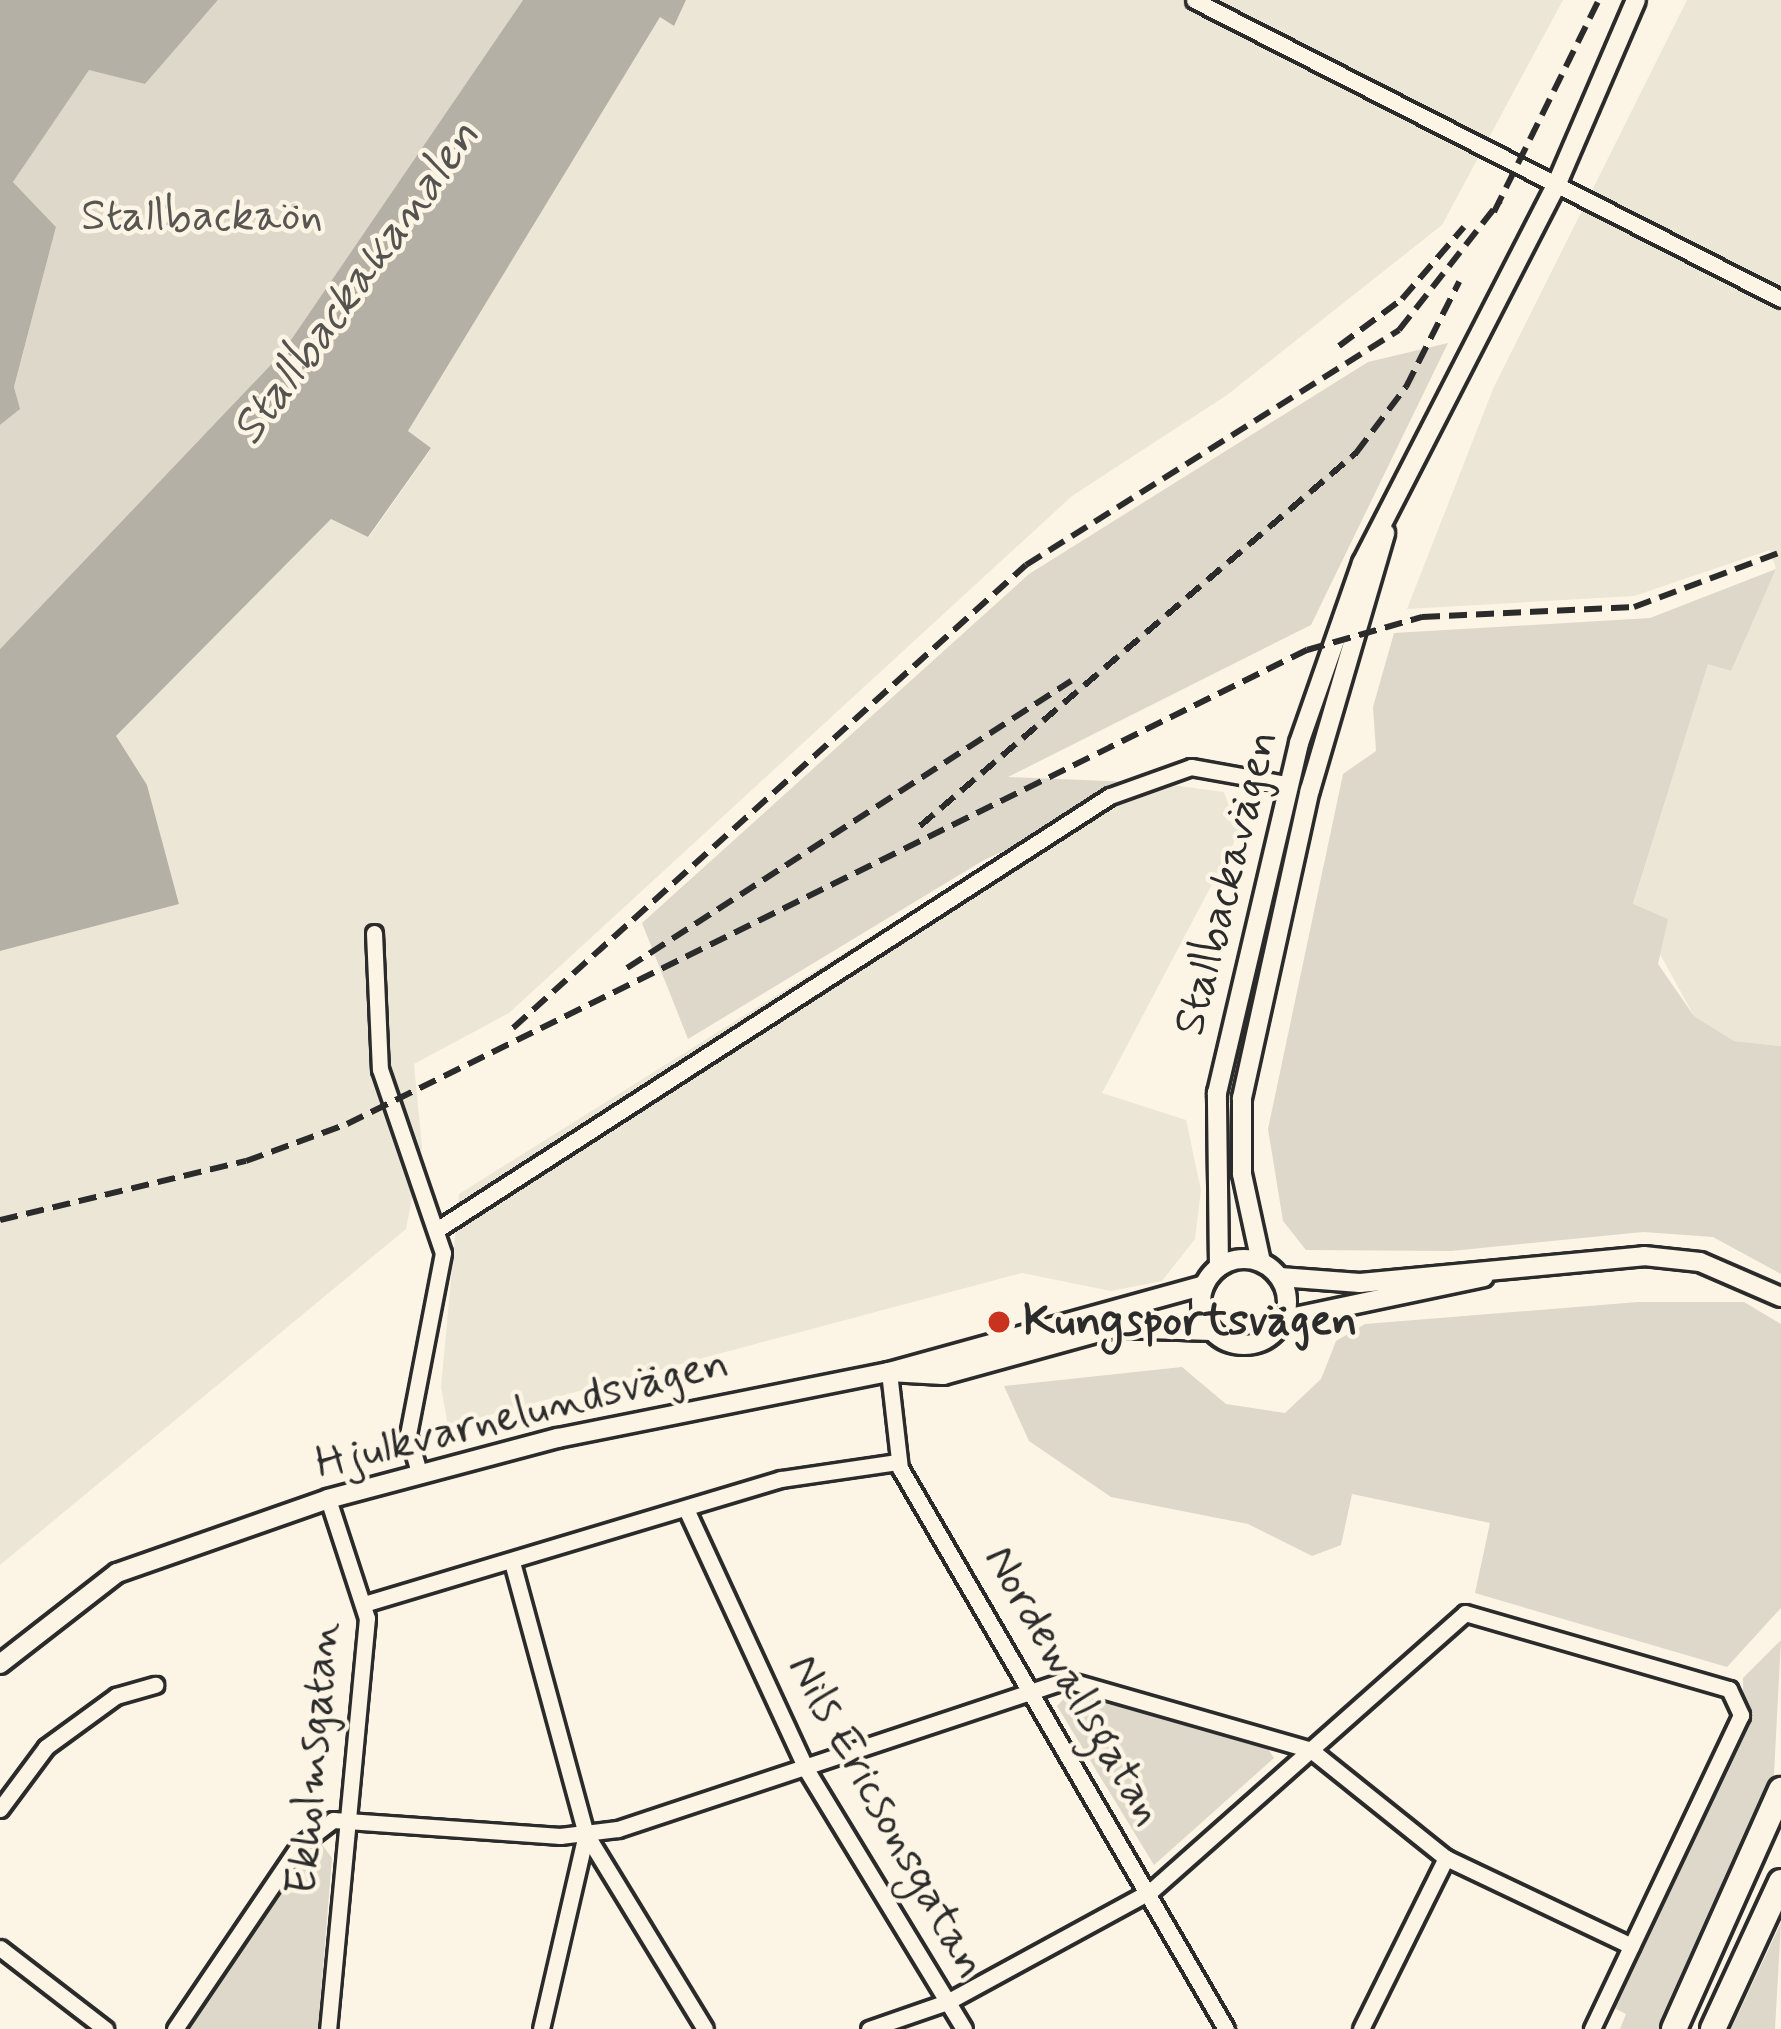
<!DOCTYPE html>
<html>
<head>
<meta charset="utf-8">
<style>
  body { margin:0 }
  #map { position:relative; width:1781px; height:2029px; overflow:hidden; background:#fcf5e5; font-family:Mynerve,sans-serif }
  div>[style] { position:absolute }
  [style*='--x'] { left:calc(var(--x)*1px); top:calc(var(--y)*1px); width:calc(var(--w)*1px); rotate:calc(var(--a)*1deg) }
  .built>* { inset:0; background:#ece6d7 }
  .green>* { inset:0; background:#ded8ca }
  .water>* { inset:0; background:#b4b0a5 }
  .roads { filter:drop-shadow(3px 0 #2b2b2b) drop-shadow(-3px 0 #2b2b2b) drop-shadow(0 3px #2b2b2b) drop-shadow(0 -3px #2b2b2b) }
  .minor>* { height:15px; margin:-7.5px; padding:0 7.5px; transform-origin:7.5px; border-radius:7.5px; background:#fcf5e5 }
  .tertiary>* { height:18px; margin:-9px; padding:0 9px; transform-origin:9px; border-radius:9px; background:#fcf5e5 }
  .tertiary>.ring { margin:-9px; padding:0; box-sizing:content-box; background:none; border:18px solid #fcf5e5; border-radius:50% }
  .trunk>* { height:24px; margin:-12px; padding:0 12px; transform-origin:12px; border-radius:12px; background:#fcf5e5 }
  .rail>* { height:6px; margin-top:-3px; transform-origin:0; background:repeating-linear-gradient(90deg,#2b2b2b 0 18px,transparent 0 27px) }
  .dots>* { width:33px; height:33px; translate:-50% -50%; box-sizing:border-box; border:6px solid #fcf5e5; border-radius:50% }
  span { translate:-50% -50%; white-space:nowrap; text-align:center; line-height:1.15; -webkit-text-stroke:9px #fcf5e5; paint-order:stroke }
  .park-label { font-size:45px; color:#585653 }
  .street-label { font-size:45px; color:#2b2b2b }
  .poi-label { font-size:45px; color:#2b2b2b; font-weight:700 }
  .left { translate:0 -50%; text-align:left }
  .water-label { font-size:48px; color:#545350; font-style:italic }
</style>
</head>
<body>
<div id="map">
  <div class="built">
    <div style="clip-path:polygon(686px 0,1563px 0,1442px 225px,1227px 395px,1072px 496px,509px 1013px,414px 1064px,422px 1147px,406px 1229px,0 1565px,0 951px,179px 903px,147px 785px,115px 737px,331px 519px,369px 537px,431px 449px,408px 431px,660px 16px,674px 26px)"></div>
    <div style="clip-path:polygon(1687px 0,1781px 0,1781px 1046px,1734px 1041px,1694px 1016px,1633px 905px,1708px 663px,1730px 671px,1776px 569px,1770px 550px,1634px 596px,1407px 609px,1493px 389px)"></div>
    <div style="clip-path:polygon(1156px 783px,1224px 792px,1239px 833px,1102px 1093px,1186px 1120px,1201px 1190px,1195px 1239px,1162px 1281px,1111px 1291px,1022px 1273px,448px 1426px,441px 1387px,459px 1194px,1007px 851px)"></div>
  </div>
  <div class="green">
    <div style="clip-path:polygon(218px 0,523px 0,282px 353px,0 649px,0 425px,19px 409px,14px 387px,56px 227px,13px 182px,89px 69px,145px 84px)"></div>
    <div style="clip-path:polygon(1448px 343px,1311px 625px,1008px 777px,1156px 783px,984px 860px,688px 1039px,642px 923px,1029px 574px,1368px 362px)"></div>
    <div style="clip-path:polygon(1776px 569px,1731px 671px,1708px 664px,1633px 904px,1668px 919px,1658px 964px,1694px 1016px,1734px 1041px,1781px 1046px,1781px 1274px,1713px 1237px,1643px 1232px,1451px 1251px,1306px 1250px,1283px 1221px,1268px 1129px,1343px 774px,1376px 751px,1373px 707px,1394px 633px,1650px 618px)"></div>
    <div style="clip-path:polygon(1638px 1302px,1744px 1302px,1781px 1324px,1781px 1608px,1727px 1667px,1475px 1593px,1490px 1523px,1352px 1494px,1341px 1545px,1312px 1556px,1248px 1524px,1111px 1497px,1029px 1441px,1004px 1386px,1182px 1367px,1226px 1404px,1285px 1413px,1321px 1379px,1336px 1341px,1365px 1324px)"></div>
    <div style="clip-path:polygon(1781px 1640px,1773px 1793px,1662px 2029px,1620px 2029px,1626px 2014px,1614px 2008px,1744px 1737px,1743px 1678px)"></div>
    <div style="clip-path:polygon(1072px 1690px,1266px 1746px,1274px 1758px,1154px 1865px,1057px 1706px)"></div>
    <div style="clip-path:polygon(318px 1839px,332px 1858px,318px 2029px,186px 2029px)"></div>
    <div style="clip-path:polygon(1781px 1923px,1775px 2029px,1731px 2029px)"></div>
  </div>
  <div class="water">
    <div style="clip-path:polygon(0 0,218px 0,145px 84px,89px 70px,13px 182px,56px 227px,14px 387px,20px 409px,0 425px)"></div>
    <div style="clip-path:polygon(523px 0,686px 0,674px 26px,660px 17px,408px 431px,431px 448px,368px 537px,331px 519px,116px 736px,147px 785px,179px 904px,0 951px,0 649px,282px 353px)"></div>
  </div>
  <div class="roads">
    <div class="minor">
      <div style="--x:1194;--y:0;--w:659;--a:26.99"></div>
      <div style="--x:374;--y:933;--w:136;--a:87.5"></div>
      <div style="--x:380;--y:1069;--w:194;--a:71.1"></div>
      <div style="--x:443;--y:1253;--w:184;--a:100.9"></div>
      <div style="--x:408;--y:1434;--w:37;--a:74"></div>
      <div style="--x:438;--y:1229;--w:799;--a:-32.8"></div>
      <div style="--x:1110;--y:796;--w:86;--a:-19.7"></div>
      <div style="--x:1191;--y:767;--w:97;--a:10.1"></div>
      <div style="--x:889;--y:1372;--w:97;--a:83.5"></div>
      <div style="--x:900;--y:1468;--w:649;--a:59.84"></div>
      <div style="--x:328;--y:1499;--w:125;--a:71.9"></div>
      <div style="--x:367;--y:1618;--w:413;--a:95.4"></div>
      <div style="--x:686;--y:1509;--w:286;--a:65.2"></div>
      <div style="--x:806;--y:1769;--w:304;--a:58.7"></div>
      <div style="--x:512;--y:1562;--w:282;--a:74.8"></div>
      <div style="--x:586;--y:1834;--w:200;--a:103"></div>
      <div style="--x:364;--y:1604;--w:435;--a:-16.7"></div>
      <div style="--x:781;--y:1479;--w:117;--a:-8.3"></div>
      <div style="--x:0;--y:1809;--w:77;--a:-53.4"></div>
      <div style="--x:46;--y:1747;--w:87;--a:-36.1"></div>
      <div style="--x:116;--y:1696;--w:41;--a:-15.8"></div>
      <div style="--x:586;--y:1834;--w:228;--a:58.6"></div>
      <div style="--x:0;--y:1948;--w:133;--a:37.6"></div>
      <div style="--x:175;--y:2029;--w:221;--a:-55.9"></div>
      <div style="--x:299;--y:1846;--w:43;--a:-37.4"></div>
      <div style="--x:333;--y:1820;--w:228;--a:4"></div>
      <div style="--x:560;--y:1836;--w:58;--a:-6.9"></div>
      <div style="--x:618;--y:1829;--w:473;--a:-18.4"></div>
      <div style="--x:1067;--y:1680;--w:254;--a:16"></div>
      <div style="--x:1311;--y:1750;--w:173;--a:38.7"></div>
      <div style="--x:1446;--y:1858;--w:205;--a:25.4"></div>
      <div style="--x:869;--y:2029;--w:83;--a:-19.1"></div>
      <div style="--x:947;--y:2002;--w:232;--a:-28.6"></div>
      <div style="--x:1151;--y:1891;--w:419;--a:-41.5"></div>
      <div style="--x:1465;--y:1613;--w:275;--a:16.1"></div>
      <div style="--x:1729;--y:1689;--w:29;--a:65"></div>
      <div style="--x:1741;--y:1715;--w:348;--a:115.4"></div>
      <div style="--x:1361;--y:2029;--w:191;--a:-63.6"></div>
    </div>
    <div class="tertiary">
      <div class="ring" style="left:1201px;top:1259px;width:68px;height:68px"></div>
      <div style="--x:1261;--y:1262;--w:90;--a:-102.2"></div>
      <div style="--x:1242;--y:1174;--w:76;--a:-90"></div>
      <div style="--x:1242;--y:1098;--w:315;--a:-77.6"></div>
      <div style="--x:1310;--y:790;--w:268;--a:-73.7"></div>
      <div style="--x:1219;--y:1267;--w:174;--a:-90.7"></div>
      <div style="--x:1217;--y:1093;--w:359;--a:-76.8"></div>
      <div style="--x:1299;--y:743;--w:191;--a:-70.7"></div>
      <div style="--x:1362;--y:563;--w:429;--a:-62.8"></div>
      <div style="--x:1558;--y:181;--w:197;--a:-66.7"></div>
      <div style="--x:1280;--y:1277;--w:80;--a:4.3"></div>
      <div style="--x:1360;--y:1283;--w:285;--a:-5.4"></div>
      <div style="--x:1644;--y:1256;--w:56;--a:6.1"></div>
      <div style="--x:1700;--y:1262;--w:88;--a:23.4"></div>
      <div style="--x:1285;--y:1319;--w:203;--a:-11.9"></div>
      <div style="--x:889;--y:1372;--w:54;--a:3.2"></div>
      <div style="--x:943;--y:1375;--w:177;--a:-15.4"></div>
      <div style="--x:1114;--y:1328;--w:98;--a:1.8"></div>
      <div style="--x:0;--y:1664;--w:148;--a:-37.9"></div>
      <div style="--x:117;--y:1573;--w:224;--a:-19.3"></div>
      <div style="--x:328;--y:1499;--w:238;--a:-14.9"></div>
      <div style="--x:558;--y:1438;--w:338;--a:-11.3"></div>
      <div style="--x:889;--y:1372;--w:327;--a:-15.4"></div>
    </div>
    <div class="trunk">
      <div style="--x:1674;--y:2029;--w:262;--a:-65.9"></div>
      <div style="--x:1713;--y:2029;--w:162;--a:-65.2"></div>
    </div>
  </div>
  <div class="rail">
    <div style="--x:1494;--y:212;--w:237;--a:-63.7"></div>
    <div style="--x:1339;--y:346;--w:79;--a:-36.7"></div>
    <div style="--x:1402;--y:299;--w:95;--a:-49.3"></div>
    <div style="--x:920;--y:826;--w:574;--a:-40.55"></div>
    <div style="--x:1356;--y:453;--w:83;--a:-52.9"></div>
    <div style="--x:1406;--y:387;--w:118;--a:-63.2"></div>
    <div style="--x:627;--y:968;--w:529;--a:-32.88"></div>
    <div style="--x:513;--y:1028;--w:691;--a:-42.07"></div>
    <div style="--x:1026;--y:565;--w:441;--a:-32.2"></div>
    <div style="--x:1399;--y:330;--w:164;--a:-51.9"></div>
    <div style="--x:0;--y:1220;--w:253;--a:-13.5"></div>
    <div style="--x:246;--y:1161;--w:108;--a:-20.1"></div>
    <div style="--x:347;--y:1124;--w:1071;--a:-26.28"></div>
    <div style="--x:1307;--y:650;--w:120;--a:-16"></div>
    <div style="--x:1422;--y:617;--w:212;--a:-2.7"></div>
    <div style="--x:1634;--y:607;--w:157;--a:-20.5"></div>
  </div>
  <div class="dots">
    <div style="left:999px;top:1322px;background:#c8321e"></div>
  </div>
  <div class="park-label">
    <span style="left:202px;top:217px">Stallbackaön</span>
  </div>
  <div class="street-label">
    <span style="left:1227px;top:883px;rotate:-76deg">Stallbackavägen</span>
    <span style="left:522px;top:1414px;rotate:-14deg">Hjulkvarnelundsvägen</span>
    <span style="left:1073px;top:1686px;rotate:60deg">Nordewallsgatan</span>
    <span style="left:314px;top:1758px;rotate:-85deg">Ekholmsgatan</span>
    <span style="left:886px;top:1817px;rotate:61deg">Nils Ericsonsgatan</span>
  </div>
  <div class="poi-label">
    <span class="left" style="left:1023px;top:1322px">Kungsportsvägen</span>
  </div>
  <div class="water-label">
    <span style="left:356px;top:283px;rotate:-54deg">Stallbackakanalen</span>
  </div>
</div>
</body>
</html>
